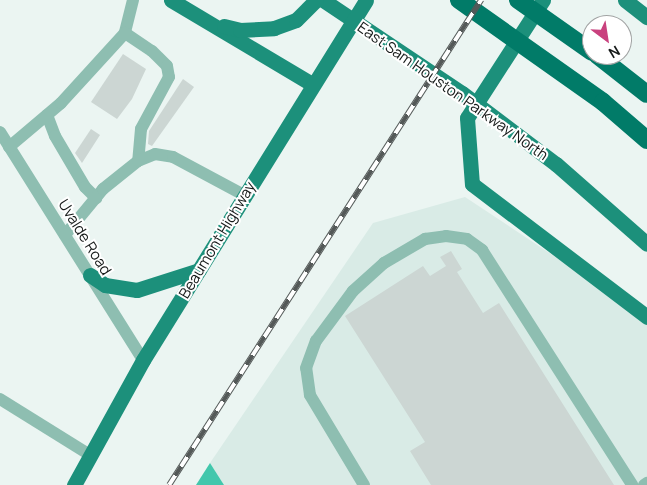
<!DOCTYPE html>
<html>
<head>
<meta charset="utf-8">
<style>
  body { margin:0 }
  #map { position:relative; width:647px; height:485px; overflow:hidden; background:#ebf5f2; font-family:Manrope,sans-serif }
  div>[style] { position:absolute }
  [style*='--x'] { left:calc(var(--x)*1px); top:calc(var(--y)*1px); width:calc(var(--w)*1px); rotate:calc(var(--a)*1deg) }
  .built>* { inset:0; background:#d9ebe6 }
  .forest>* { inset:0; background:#42c7ac }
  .building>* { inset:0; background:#ccd6d3 }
  .minor>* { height:12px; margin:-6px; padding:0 6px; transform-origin:6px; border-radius:6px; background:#8ebeb1 }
  .major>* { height:15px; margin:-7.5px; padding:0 7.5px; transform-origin:7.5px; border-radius:7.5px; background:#1c907b }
  .highway>* { height:18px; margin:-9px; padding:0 9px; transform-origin:9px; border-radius:9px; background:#017b68 }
  .rail>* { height:5.5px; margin-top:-2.75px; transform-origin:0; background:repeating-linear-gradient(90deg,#fff 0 11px,#545958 0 22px); box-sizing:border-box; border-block:1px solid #545958 }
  span { translate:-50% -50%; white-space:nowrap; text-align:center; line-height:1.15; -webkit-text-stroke:4px #fff; paint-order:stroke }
  .street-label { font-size:15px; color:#151918 }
  .north { position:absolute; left:582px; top:15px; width:50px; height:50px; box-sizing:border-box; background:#fff; border:1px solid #a1a3a3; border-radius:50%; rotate:149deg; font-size:14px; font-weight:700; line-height:20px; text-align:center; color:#151918 }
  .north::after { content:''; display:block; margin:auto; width:18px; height:22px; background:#c9417e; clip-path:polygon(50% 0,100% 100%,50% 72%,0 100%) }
</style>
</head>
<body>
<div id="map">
  <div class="built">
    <div style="clip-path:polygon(465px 197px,584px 276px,647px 323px,647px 485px,224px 485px,210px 463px,373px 223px)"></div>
  </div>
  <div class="forest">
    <div style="clip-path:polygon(210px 463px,224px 485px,196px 485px)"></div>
  </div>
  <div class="building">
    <div style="clip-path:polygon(123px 54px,146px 69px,132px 99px,117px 119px,91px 102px)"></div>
    <div style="clip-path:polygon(183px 79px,194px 87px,152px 146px,148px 144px,149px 131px)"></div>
    <div style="clip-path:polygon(91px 129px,100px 135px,82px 163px,75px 153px)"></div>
    <div style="clip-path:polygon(451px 251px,462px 269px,457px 272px,483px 313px,499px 303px,614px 485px,431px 485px,410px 451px,425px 442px,345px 316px,423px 266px,430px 276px,446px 266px,440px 257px)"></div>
  </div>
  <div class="minor">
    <div style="--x:133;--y:0;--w:34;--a:104"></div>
    <div style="--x:125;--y:33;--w:32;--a:34"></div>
    <div style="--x:152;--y:51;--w:21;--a:45"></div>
    <div style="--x:167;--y:66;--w:11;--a:80"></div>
    <div style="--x:169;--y:77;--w:59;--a:118.3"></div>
    <div style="--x:141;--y:129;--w:32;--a:95"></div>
    <div style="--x:47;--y:115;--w:22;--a:69"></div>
    <div style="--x:55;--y:136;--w:59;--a:59.5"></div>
    <div style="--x:85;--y:187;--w:16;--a:45"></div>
    <div style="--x:0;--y:132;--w:269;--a:57.9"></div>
    <div style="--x:9;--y:147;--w:68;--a:-40.2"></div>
    <div style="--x:61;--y:103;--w:95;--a:-47.6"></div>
    <div style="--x:65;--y:235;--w:60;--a:-50.4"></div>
    <div style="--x:103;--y:189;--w:45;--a:-38.7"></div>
    <div style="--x:138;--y:161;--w:18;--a:-22"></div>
    <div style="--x:155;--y:154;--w:18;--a:9"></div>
    <div style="--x:173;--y:157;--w:81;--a:28.2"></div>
    <div style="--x:0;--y:399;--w:106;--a:31.9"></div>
    <div style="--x:364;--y:485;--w:105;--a:-121"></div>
    <div style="--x:310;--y:395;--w:27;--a:-98"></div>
    <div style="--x:306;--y:368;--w:29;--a:-70"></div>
    <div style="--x:316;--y:341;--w:62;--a:-53.5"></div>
    <div style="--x:353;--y:291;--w:42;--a:-42.1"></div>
    <div style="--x:384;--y:263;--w:48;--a:-30.3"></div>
    <div style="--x:425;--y:239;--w:21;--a:-8"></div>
    <div style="--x:446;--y:236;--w:21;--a:8"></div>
    <div style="--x:467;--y:239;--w:19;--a:36"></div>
    <div style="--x:482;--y:250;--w:279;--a:57.4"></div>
    <div style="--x:644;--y:485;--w:4;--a:-34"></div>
  </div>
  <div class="major">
    <div style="--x:171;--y:0;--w:164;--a:30.8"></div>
    <div style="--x:323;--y:0;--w:167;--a:33.8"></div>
    <div style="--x:462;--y:93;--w:118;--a:37.1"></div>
    <div style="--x:556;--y:164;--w:121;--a:41.3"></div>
    <div style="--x:543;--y:0;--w:140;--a:122.8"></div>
    <div style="--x:467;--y:118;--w:66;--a:85.7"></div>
    <div style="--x:472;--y:184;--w:220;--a:37.2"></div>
    <div style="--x:625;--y:0;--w:28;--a:38"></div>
    <div style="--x:224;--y:26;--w:16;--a:14"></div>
    <div style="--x:240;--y:30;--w:34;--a:-3"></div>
    <div style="--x:274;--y:28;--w:23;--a:-20"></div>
    <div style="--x:296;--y:20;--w:28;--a:-45"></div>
    <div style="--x:90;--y:275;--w:18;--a:34"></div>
    <div style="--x:105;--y:285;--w:32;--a:9"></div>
    <div style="--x:137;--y:290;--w:65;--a:-17.9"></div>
    <div style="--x:74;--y:485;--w:143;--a:-61.1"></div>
    <div style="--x:143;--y:360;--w:423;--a:-58.2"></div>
  </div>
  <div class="highway">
    <div style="--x:459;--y:0;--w:176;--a:35.3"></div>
    <div style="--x:603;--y:102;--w:58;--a:40.8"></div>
    <div style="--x:518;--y:0;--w:90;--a:35.1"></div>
    <div style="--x:597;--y:55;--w:63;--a:38"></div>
  </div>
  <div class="rail">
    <div style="--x:169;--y:485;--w:577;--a:-57.25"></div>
  </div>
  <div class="street-label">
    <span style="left:453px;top:91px;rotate:35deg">East Sam Houston Parkway North</span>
    <span style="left:85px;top:237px;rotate:58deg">Uvalde Road</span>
    <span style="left:217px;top:240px;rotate:-59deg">Beaumont Highway</span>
  </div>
  <div class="north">N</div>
</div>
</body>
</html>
